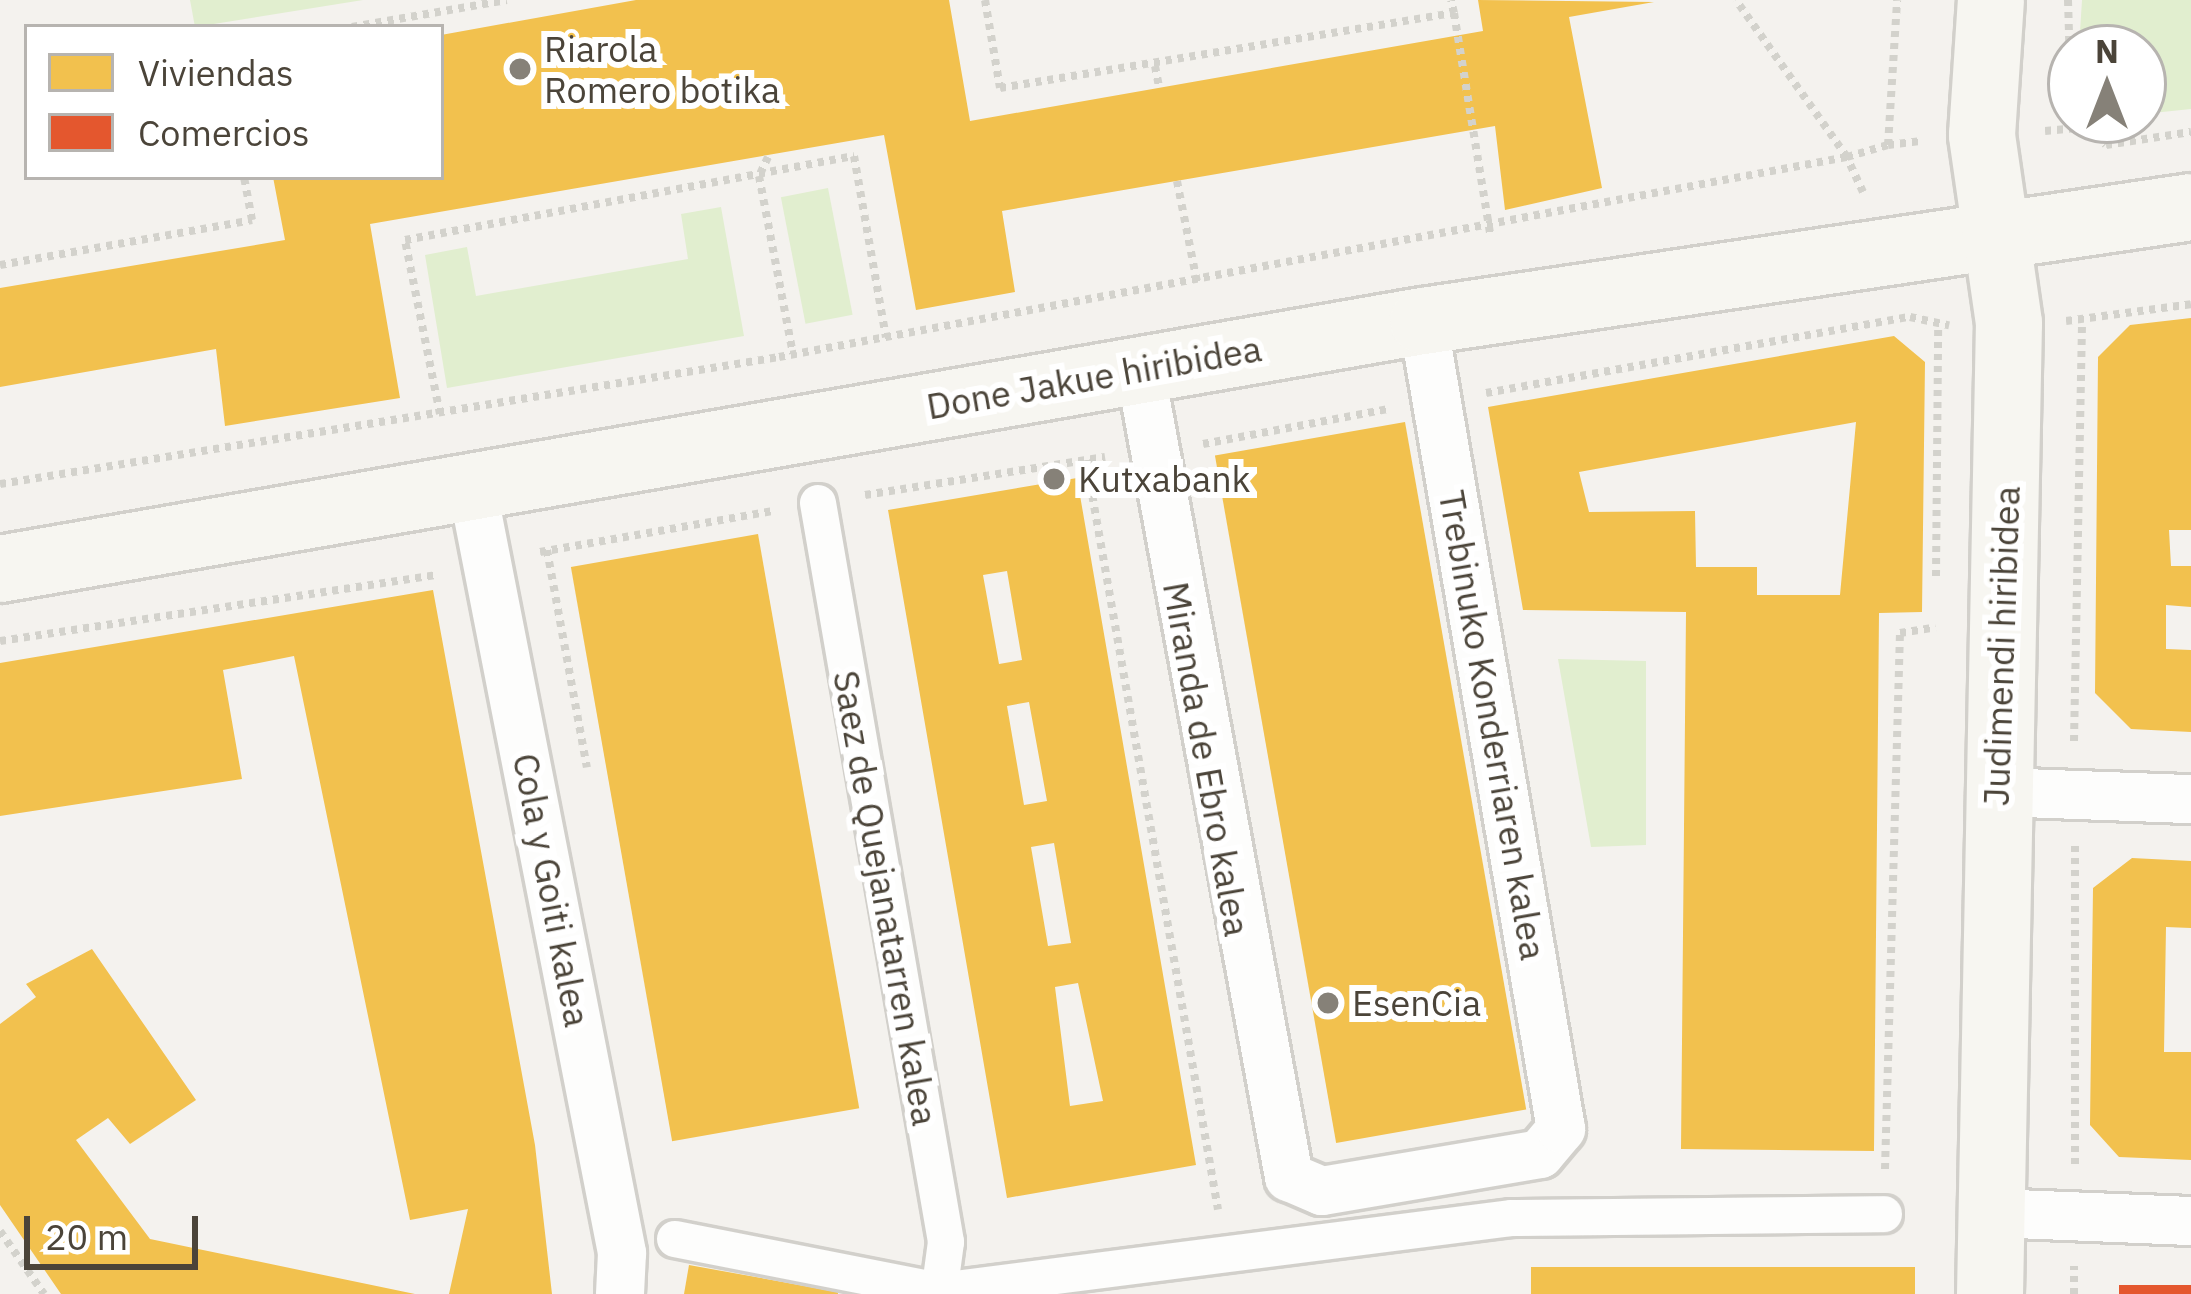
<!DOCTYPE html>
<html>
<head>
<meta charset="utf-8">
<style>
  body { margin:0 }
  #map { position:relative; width:2191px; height:1294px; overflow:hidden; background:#f4f2ee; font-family:"IBM Plex Sans",sans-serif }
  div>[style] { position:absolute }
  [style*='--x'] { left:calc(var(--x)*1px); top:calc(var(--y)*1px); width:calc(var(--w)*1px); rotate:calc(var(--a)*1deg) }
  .green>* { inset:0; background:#e1eecf; transform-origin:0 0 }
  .homes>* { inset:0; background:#f2c14e; transform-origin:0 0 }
  .shops>* { inset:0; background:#e4572e; transform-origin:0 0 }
  .path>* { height:8px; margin-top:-4px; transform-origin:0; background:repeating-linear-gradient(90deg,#d3d2cc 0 6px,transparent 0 12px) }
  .roads { filter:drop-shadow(3px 0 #d2d0cb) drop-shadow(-3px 0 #d2d0cb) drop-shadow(0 3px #d2d0cb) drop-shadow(0 -3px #d2d0cb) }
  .pedestrian>* { height:36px; margin:-18px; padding:0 18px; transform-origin:18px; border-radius:18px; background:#fdfdfc }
  .minor>* { height:48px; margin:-24px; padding:0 24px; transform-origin:24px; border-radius:24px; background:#fdfdfc }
  .secondary>* { height:66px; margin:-33px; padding:0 33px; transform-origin:33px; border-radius:33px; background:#f7f6f1 }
  .dots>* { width:33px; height:33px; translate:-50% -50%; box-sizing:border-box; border:6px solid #fff; border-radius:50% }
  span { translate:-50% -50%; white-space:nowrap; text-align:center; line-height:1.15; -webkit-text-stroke:12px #fff; paint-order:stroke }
  .poi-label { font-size:36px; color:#4b4439 }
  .left { translate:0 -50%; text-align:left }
  .street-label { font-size:36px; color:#4b4439 }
  .legend { position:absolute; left:24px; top:24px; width:420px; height:156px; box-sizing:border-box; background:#fff; border:3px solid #b7b4b0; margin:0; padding:15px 21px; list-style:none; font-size:36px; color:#4b4439 }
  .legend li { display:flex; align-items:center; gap:24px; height:60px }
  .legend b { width:60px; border:3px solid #b7b4b0 }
  .north { position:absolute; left:2047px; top:24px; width:120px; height:120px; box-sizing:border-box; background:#fff; border:3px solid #b7b4b0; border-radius:50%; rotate:0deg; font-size:33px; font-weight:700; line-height:48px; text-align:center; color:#4b4439 }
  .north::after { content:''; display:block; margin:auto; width:42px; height:54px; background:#868178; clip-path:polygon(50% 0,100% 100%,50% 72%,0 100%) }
  .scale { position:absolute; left:24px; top:1216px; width:174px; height:54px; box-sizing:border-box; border:6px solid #4b4439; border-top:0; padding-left:15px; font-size:36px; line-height:42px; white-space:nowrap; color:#4b4439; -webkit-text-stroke:9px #fff; paint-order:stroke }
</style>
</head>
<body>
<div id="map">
  <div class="green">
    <div style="clip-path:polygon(190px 0,363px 0,195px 27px)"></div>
    <div style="clip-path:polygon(2082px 0,2191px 0,2191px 109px,2143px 114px,2143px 48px,2079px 48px)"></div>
    <div style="left:828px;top:188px;width:129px;height:48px;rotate:79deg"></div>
    <div style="clip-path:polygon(721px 207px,744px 336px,447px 388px,425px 255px,467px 247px,476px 296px,688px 259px,681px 214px)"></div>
    <div style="clip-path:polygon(1558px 659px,1646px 661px,1646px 845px,1591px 847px)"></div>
  </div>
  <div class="homes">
    <div style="clip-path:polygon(636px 0,949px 0,970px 121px,1483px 31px,1478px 0,1654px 2px,1569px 17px,1602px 188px,1505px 210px,1495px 126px,1002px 211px,1015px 292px,916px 310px,884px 135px,370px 224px,400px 398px,225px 426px,216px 349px,0 387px,0 288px,285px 240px,273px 177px,441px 177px,441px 35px)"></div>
    <div style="clip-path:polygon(2191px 318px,2191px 530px,2169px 530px,2171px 566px,2191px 566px,2191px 607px,2166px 605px,2166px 649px,2191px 650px,2191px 732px,2131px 729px,2095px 693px,2098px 357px,2130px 325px)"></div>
    <div style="clip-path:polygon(evenodd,1894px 336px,1925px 362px,1922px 612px,1879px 613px,1874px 1151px,1681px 1149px,1686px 612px,1523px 610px,1488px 407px,1894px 336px,1856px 422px,1840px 595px,1757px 595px,1757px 567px,1696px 567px,1695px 511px,1589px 512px,1579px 472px,1856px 422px)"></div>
    <div style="left:1405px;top:422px;width:698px;height:193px;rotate:80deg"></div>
    <div style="clip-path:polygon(evenodd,1077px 478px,1196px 1165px,1007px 1198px,888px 510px,1077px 478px,1007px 571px,1022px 660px,999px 664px,983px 575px,1007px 571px,1077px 478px,1029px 702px,1047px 801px,1024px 805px,1007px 706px,1029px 702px,1077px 478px,1054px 843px,1071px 943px,1048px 946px,1031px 847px,1054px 843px,1077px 478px,1078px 983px,1103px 1101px,1070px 1106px,1055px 987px,1078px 983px)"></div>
    <div style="left:758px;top:534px;width:583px;height:190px;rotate:80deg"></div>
    <div style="clip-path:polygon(433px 590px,535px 1145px,552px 1294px,449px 1294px,468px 1209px,410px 1220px,294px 656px,223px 670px,242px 779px,0 816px,0 663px)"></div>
    <div style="clip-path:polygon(2132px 858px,2191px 861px,2191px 928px,2166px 927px,2164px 1052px,2191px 1052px,2191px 1160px,2119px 1157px,2090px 1125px,2093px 888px)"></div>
    <div style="clip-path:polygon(92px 949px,196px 1100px,130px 1144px,108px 1118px,76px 1140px,150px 1239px,415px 1294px,61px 1294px,0 1205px,0 1024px,36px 997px,26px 984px)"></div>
    <div style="clip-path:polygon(689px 1265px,838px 1292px,838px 1294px,684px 1294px)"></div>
    <div style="left:1531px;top:1267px;width:384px;height:27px"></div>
  </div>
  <div class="shops">
    <div style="left:2119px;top:1285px;width:72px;height:13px"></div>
  </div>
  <div class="path">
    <div style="--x:985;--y:0;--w:89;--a:80.3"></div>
    <div style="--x:1000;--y:88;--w:460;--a:-9.4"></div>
    <div style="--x:1454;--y:13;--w:13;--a:-103"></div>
    <div style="--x:2068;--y:0;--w:102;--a:88.3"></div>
    <div style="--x:1454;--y:13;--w:223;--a:80.7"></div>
    <div style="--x:352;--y:27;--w:157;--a:-9.9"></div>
    <div style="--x:1155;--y:66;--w:21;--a:79"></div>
    <div style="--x:2088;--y:127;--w:25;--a:45"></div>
    <div style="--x:2106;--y:145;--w:86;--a:-8.7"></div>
    <div style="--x:2045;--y:131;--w:43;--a:-5.3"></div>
    <div style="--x:2088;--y:127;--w:9;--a:-126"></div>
    <div style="--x:1888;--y:145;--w:34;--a:-7"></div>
    <div style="--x:768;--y:157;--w:21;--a:115"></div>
    <div style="--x:759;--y:176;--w:181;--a:79.2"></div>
    <div style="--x:1177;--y:181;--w:103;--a:78.8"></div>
    <div style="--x:1863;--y:192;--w:38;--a:-115"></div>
    <div style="--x:1847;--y:157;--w:43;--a:-16.3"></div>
    <div style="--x:1888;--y:145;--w:145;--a:-86.4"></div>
    <div style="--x:0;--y:265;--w:256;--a:-10.1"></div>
    <div style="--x:252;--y:220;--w:44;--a:-100.5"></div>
    <div style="--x:2066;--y:321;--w:126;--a:-7.7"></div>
    <div style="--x:1486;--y:393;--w:431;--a:-10.2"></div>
    <div style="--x:1910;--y:317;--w:40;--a:12"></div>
    <div style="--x:440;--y:414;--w:177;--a:-101.4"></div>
    <div style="--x:405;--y:240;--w:457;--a:-10.6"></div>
    <div style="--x:854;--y:156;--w:184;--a:80"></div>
    <div style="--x:1203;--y:444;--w:189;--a:-10.7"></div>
    <div style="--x:1086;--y:460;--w:761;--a:80.01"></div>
    <div style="--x:0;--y:484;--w:789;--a:-9.26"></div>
    <div style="--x:779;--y:357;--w:1087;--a:-10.61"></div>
    <div style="--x:1847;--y:157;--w:192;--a:-125.3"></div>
    <div style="--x:865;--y:495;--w:243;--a:-9"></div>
    <div style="--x:547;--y:550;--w:221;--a:79.6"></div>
    <div style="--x:540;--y:552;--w:237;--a:-10"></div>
    <div style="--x:1936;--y:576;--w:250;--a:-89.5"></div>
    <div style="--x:0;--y:641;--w:442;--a:-8.6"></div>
    <div style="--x:2074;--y:741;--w:420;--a:-88.9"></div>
    <div style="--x:2075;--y:846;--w:321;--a:90"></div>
    <div style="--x:1885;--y:1169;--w:536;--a:-88.4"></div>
    <div style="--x:1900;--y:633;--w:36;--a:-9"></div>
    <div style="--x:0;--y:1231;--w:77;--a:55.1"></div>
    <div style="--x:2074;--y:1294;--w:28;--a:-90"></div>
  </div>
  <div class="roads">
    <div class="pedestrian">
      <div style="--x:818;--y:503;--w:750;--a:80.17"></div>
      <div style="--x:946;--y:1242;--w:52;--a:97.7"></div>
      <div style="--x:675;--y:1239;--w:269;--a:11.1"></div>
      <div style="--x:939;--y:1291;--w:578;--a:-7.26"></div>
      <div style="--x:1512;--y:1218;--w:372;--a:-0.6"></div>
    </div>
    <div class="minor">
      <div style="--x:1140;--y:369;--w:822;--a:79.55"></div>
      <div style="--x:1289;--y:1177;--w:36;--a:23"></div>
      <div style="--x:1322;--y:1191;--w:221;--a:-9.6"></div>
      <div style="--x:1540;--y:1154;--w:33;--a:-50"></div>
      <div style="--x:1561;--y:1129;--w:820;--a:-99.69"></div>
      <div style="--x:472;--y:486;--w:782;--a:78.93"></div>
      <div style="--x:622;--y:1253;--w:41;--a:92.8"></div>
      <div style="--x:1996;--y:792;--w:195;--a:2.1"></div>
      <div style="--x:1991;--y:1213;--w:200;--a:2.3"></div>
    </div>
    <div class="secondary">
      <div style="--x:0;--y:569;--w:1444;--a:-9.89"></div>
      <div style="--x:1423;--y:321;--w:776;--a:-8.44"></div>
      <div style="--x:1990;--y:1294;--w:971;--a:-88.88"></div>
      <div style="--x:2009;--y:323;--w:190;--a:-98.2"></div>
      <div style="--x:1982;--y:135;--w:135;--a:-86.2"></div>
    </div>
  </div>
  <div class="dots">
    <div style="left:520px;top:69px;background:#868178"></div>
    <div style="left:1054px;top:479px;background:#868178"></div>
    <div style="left:1328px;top:1003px;background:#868178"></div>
  </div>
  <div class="poi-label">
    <span class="left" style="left:544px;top:69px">Riarola<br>Romero botika</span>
    <span class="left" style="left:1078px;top:479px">Kutxabank</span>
    <span class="left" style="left:1352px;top:1003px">EsenCia</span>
  </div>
  <div class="street-label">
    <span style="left:1094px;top:377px;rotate:-10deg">Done Jakue hiribidea</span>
    <span style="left:2001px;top:646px;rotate:-88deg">Judimendi hiribidea</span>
    <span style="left:1493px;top:725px;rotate:80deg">Trebinuko Konderriaren kalea</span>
    <span style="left:1207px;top:759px;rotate:80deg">Miranda de Ebro kalea</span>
    <span style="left:552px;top:890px;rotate:79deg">Cola y Goiti kalea</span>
    <span style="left:886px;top:898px;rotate:80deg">Saez de Quejanatarren kalea</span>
  </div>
  <ul class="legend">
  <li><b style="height:33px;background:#f2c14e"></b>Viviendas</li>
  <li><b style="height:33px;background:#e4572e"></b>Comercios</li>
  </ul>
  <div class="north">N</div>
  <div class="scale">20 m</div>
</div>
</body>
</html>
